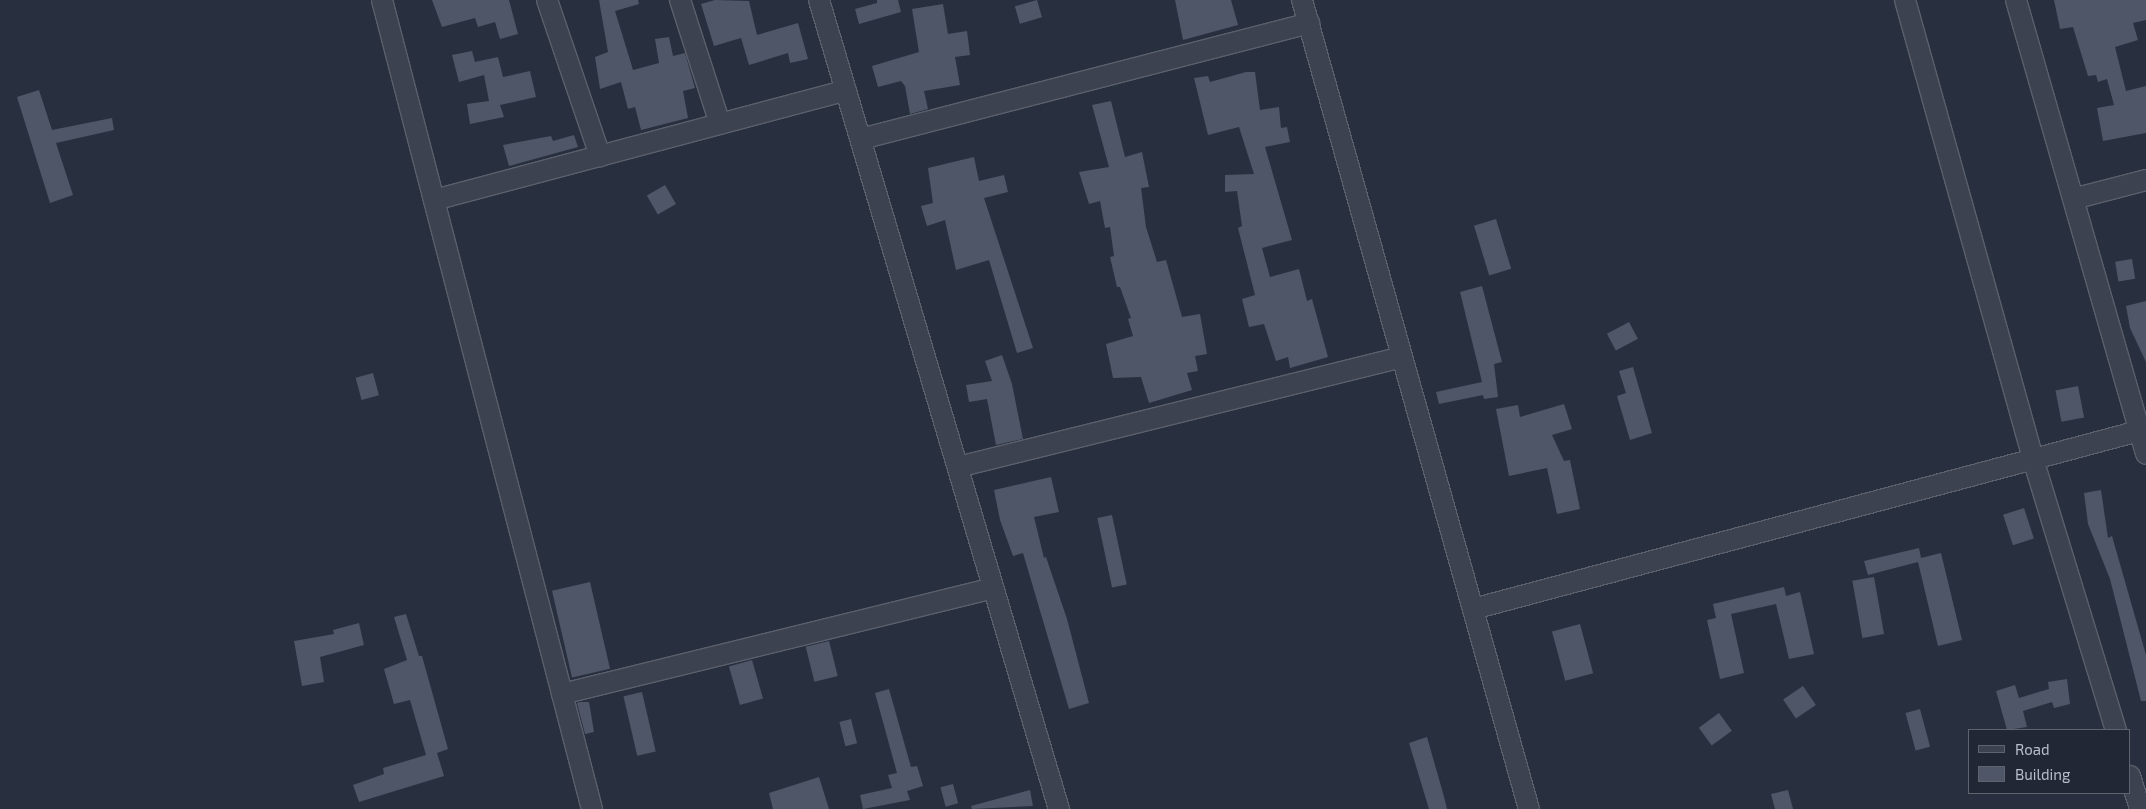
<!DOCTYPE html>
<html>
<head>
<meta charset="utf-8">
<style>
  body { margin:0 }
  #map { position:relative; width:2146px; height:809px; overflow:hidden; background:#28303f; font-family:"Exo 2",sans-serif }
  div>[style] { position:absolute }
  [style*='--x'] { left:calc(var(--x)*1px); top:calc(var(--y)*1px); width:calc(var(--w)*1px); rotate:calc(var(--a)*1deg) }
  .building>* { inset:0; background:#4f5667; transform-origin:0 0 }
  .roads { filter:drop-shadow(1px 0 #5a606c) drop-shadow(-1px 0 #5a606c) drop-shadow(0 1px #5a606c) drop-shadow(0 -1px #5a606c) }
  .minor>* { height:20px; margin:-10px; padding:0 10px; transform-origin:10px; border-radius:10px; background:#3c424f }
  span { translate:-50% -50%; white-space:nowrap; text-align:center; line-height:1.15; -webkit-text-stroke:5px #212734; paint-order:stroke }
  .legend { position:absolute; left:1968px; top:729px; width:162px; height:65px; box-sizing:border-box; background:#212734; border:1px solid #5e6370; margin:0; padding:6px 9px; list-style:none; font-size:15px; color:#b9bec9 }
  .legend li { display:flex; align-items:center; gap:10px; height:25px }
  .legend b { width:25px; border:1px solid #5e6370 }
</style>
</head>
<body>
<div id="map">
  <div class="building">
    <div style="clip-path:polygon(432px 0,509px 0,518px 34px,500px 39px,495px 22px,478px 27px,475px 18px,442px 27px)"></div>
    <div style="clip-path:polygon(599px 0,638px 0,639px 4px,615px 11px,633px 70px,659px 63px,655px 39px,669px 37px,673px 56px,685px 53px,695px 88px,683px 91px,688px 118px,641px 130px,635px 107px,628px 109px,621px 82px,600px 89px,595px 57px,608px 52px)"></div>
    <div style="clip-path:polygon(715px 0,749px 1px,757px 35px,798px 23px,808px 59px,790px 63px,788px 53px,749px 65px,741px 38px,714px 46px,701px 4px)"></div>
    <div style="clip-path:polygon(877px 0,898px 0,901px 12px,859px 24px,855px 9px,877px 3px)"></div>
    <div style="left:1037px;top:0;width:18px;height:23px;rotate:74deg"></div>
    <div style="clip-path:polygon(1175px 0,1231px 0,1238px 25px,1183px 40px)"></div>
    <div style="clip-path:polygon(2054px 0,2146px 0,2146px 20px,2133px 23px,2138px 40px,2115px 47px,2126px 91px,2146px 86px,2146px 133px,2103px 141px,2097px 108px,2114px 105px,2107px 79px,2098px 82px,2096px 75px,2088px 76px,2073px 27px,2060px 29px)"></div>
    <div style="clip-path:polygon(943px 4px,948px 34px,967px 31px,970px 55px,955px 57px,960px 85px,924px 91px,928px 109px,910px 114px,905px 86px,901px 81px,878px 87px,872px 66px,919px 52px,912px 9px)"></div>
    <div style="clip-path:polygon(472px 51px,475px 62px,498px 57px,503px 77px,530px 71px,536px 97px,500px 105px,504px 117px,470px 124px,467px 104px,489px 101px,484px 75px,459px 82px,452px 55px)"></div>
    <div style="clip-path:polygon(1246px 72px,1255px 72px,1260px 110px,1279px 107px,1281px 128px,1287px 127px,1290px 142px,1265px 147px,1292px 240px,1262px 248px,1270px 277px,1299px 269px,1307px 301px,1312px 299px,1328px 357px,1290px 368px,1288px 357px,1276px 361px,1264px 324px,1249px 327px,1242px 299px,1255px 295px,1238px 228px,1242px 226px,1237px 191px,1225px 192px,1225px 175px,1254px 174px,1239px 127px,1208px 135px,1194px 78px,1208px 76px,1210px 82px)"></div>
    <div style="clip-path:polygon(39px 90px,52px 130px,112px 118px,114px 130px,56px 143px,73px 195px,50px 203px,17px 97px)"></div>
    <div style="clip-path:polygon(1111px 101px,1125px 157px,1142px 152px,1149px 187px,1141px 188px,1146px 227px,1157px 262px,1166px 260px,1182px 317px,1200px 314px,1207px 354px,1195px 356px,1198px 371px,1187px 373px,1192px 390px,1149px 403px,1141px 377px,1113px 378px,1106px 344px,1133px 336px,1128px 319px,1131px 318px,1120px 287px,1117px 287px,1110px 257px,1114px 256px,1110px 227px,1105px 228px,1100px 201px,1089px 204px,1079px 172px,1109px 167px,1092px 105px)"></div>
    <div style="clip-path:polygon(574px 135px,578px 147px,509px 166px,503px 145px,551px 136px,553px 141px)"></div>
    <div style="clip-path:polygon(974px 157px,979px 181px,1004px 175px,1008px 192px,984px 198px,1033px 348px,1017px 353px,989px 260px,956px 270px,945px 220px,927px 226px,921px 206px,933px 203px,928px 168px)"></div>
    <div style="left:665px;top:185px;width:22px;height:21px;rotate:60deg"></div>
    <div style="left:1496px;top:219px;width:52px;height:23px;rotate:73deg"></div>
    <div style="left:2132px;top:259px;width:20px;height:17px;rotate:81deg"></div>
    <div style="clip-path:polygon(1482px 286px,1502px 362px,1494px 364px,1498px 397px,1484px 399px,1483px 395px,1439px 404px,1436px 392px,1482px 382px,1460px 292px)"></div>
    <div style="clip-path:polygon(2146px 301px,2146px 362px,2130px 328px,2126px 306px)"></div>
    <div style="left:1629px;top:322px;width:19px;height:25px;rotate:62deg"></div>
    <div style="clip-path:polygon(1002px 355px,1012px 384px,1023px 439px,996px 445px,987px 399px,969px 402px,966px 385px,992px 381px,985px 361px)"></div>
    <div style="clip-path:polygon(1633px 367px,1652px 433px,1630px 440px,1617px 396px,1626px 393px,1619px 371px)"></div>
    <div style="left:373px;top:373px;width:23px;height:18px;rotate:75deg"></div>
    <div style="left:2078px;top:386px;width:32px;height:23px;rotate:79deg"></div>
    <div style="clip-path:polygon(1564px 404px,1572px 429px,1552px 435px,1564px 461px,1570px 460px,1580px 509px,1557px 514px,1547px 468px,1509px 476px,1496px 409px,1518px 405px,1520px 417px)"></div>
    <div style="clip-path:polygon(1051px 477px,1059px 512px,1034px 517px,1044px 558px,1046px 557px,1067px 619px,1089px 703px,1069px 709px,1023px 553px,1013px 556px,1000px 520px,994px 490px)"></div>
    <div style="clip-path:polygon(2101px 490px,2108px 538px,2112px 536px,2146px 655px,2146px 701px,2141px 701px,2110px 579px,2088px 524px,2084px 493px)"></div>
    <div style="left:2024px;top:508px;width:32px;height:22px;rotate:72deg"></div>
    <div style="left:1112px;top:515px;width:71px;height:15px;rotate:78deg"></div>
    <div style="clip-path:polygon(1919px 548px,1921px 558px,1941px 553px,1962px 640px,1938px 646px,1918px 562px,1868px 575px,1864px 561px)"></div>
    <div style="left:1874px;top:577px;width:58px;height:22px;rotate:80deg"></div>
    <div style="left:590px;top:582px;width:89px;height:39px;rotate:77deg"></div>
    <div style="clip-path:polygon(1784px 587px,1786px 596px,1800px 592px,1814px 654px,1789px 659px,1776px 604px,1731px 614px,1744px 673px,1720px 679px,1707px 620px,1716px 618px,1713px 604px)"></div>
    <div style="clip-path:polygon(406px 614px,419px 656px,422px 656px,448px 749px,437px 753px,444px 776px,359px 802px,353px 785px,384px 774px,383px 768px,426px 755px,410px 700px,394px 704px,384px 669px,407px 660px,394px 617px)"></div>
    <div style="clip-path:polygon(359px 623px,364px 645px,320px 657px,324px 682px,302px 686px,294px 641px,334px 634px,333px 630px)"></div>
    <div style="left:1580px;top:624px;width:51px;height:29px;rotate:75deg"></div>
    <div style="left:829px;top:641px;width:36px;height:24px;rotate:76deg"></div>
    <div style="left:752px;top:660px;width:40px;height:24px;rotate:74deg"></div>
    <div style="clip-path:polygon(2067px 679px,2070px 704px,2054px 708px,2052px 702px,2023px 711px,2027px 727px,2007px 730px,1996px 691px,2015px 685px,2019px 698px,2049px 689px,2048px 682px)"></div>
    <div style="left:1803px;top:686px;width:23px;height:24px;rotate:56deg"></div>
    <div style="clip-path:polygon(889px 689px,911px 767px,917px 766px,923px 786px,907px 791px,910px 800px,863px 809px,860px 795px,892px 788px,888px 775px,897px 773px,875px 693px)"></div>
    <div style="left:642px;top:692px;width:61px;height:19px;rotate:77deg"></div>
    <div style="clip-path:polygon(580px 702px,589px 702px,594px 732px,585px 734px,577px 703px)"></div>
    <div style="left:1920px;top:709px;width:39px;height:15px;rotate:75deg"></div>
    <div style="left:1719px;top:713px;width:22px;height:25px;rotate:54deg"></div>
    <div style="left:851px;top:719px;width:25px;height:12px;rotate:76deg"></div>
    <div style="clip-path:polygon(1427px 737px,1443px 793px,1447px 809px,1429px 809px,1409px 743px)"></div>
    <div style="clip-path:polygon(819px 777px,829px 809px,773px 809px,769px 793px)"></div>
    <div style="left:953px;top:784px;width:20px;height:13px;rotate:75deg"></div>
    <div style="clip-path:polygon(1030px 790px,1033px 806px,972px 809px,971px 806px)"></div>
    <div style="clip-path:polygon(1788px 790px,1793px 809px,1775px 809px,1771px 794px)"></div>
  </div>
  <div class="roads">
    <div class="minor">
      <div style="--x:382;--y:0;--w:836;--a:75.45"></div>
      <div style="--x:547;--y:0;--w:165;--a:71.2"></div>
      <div style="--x:680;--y:0;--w:130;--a:72.1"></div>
      <div style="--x:819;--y:0;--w:844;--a:73.48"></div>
      <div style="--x:1302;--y:0;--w:840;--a:74.33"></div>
      <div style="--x:1905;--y:0;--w:477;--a:74.4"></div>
      <div style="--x:2033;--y:459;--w:283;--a:73"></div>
      <div style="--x:2016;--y:0;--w:472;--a:74"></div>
      <div style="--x:861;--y:139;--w:463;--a:-14.5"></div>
      <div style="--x:2073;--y:199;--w:75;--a:-14.6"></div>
      <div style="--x:434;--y:200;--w:426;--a:-14.9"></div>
      <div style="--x:958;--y:467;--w:457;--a:-13.9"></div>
      <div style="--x:1473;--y:609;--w:697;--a:-14.97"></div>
      <div style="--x:562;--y:694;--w:444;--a:-13.8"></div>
      <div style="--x:2130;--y:776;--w:34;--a:73"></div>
    </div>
  </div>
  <ul class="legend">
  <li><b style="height:6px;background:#3c424f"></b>Road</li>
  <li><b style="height:14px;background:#4f5667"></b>Building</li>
  </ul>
</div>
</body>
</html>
